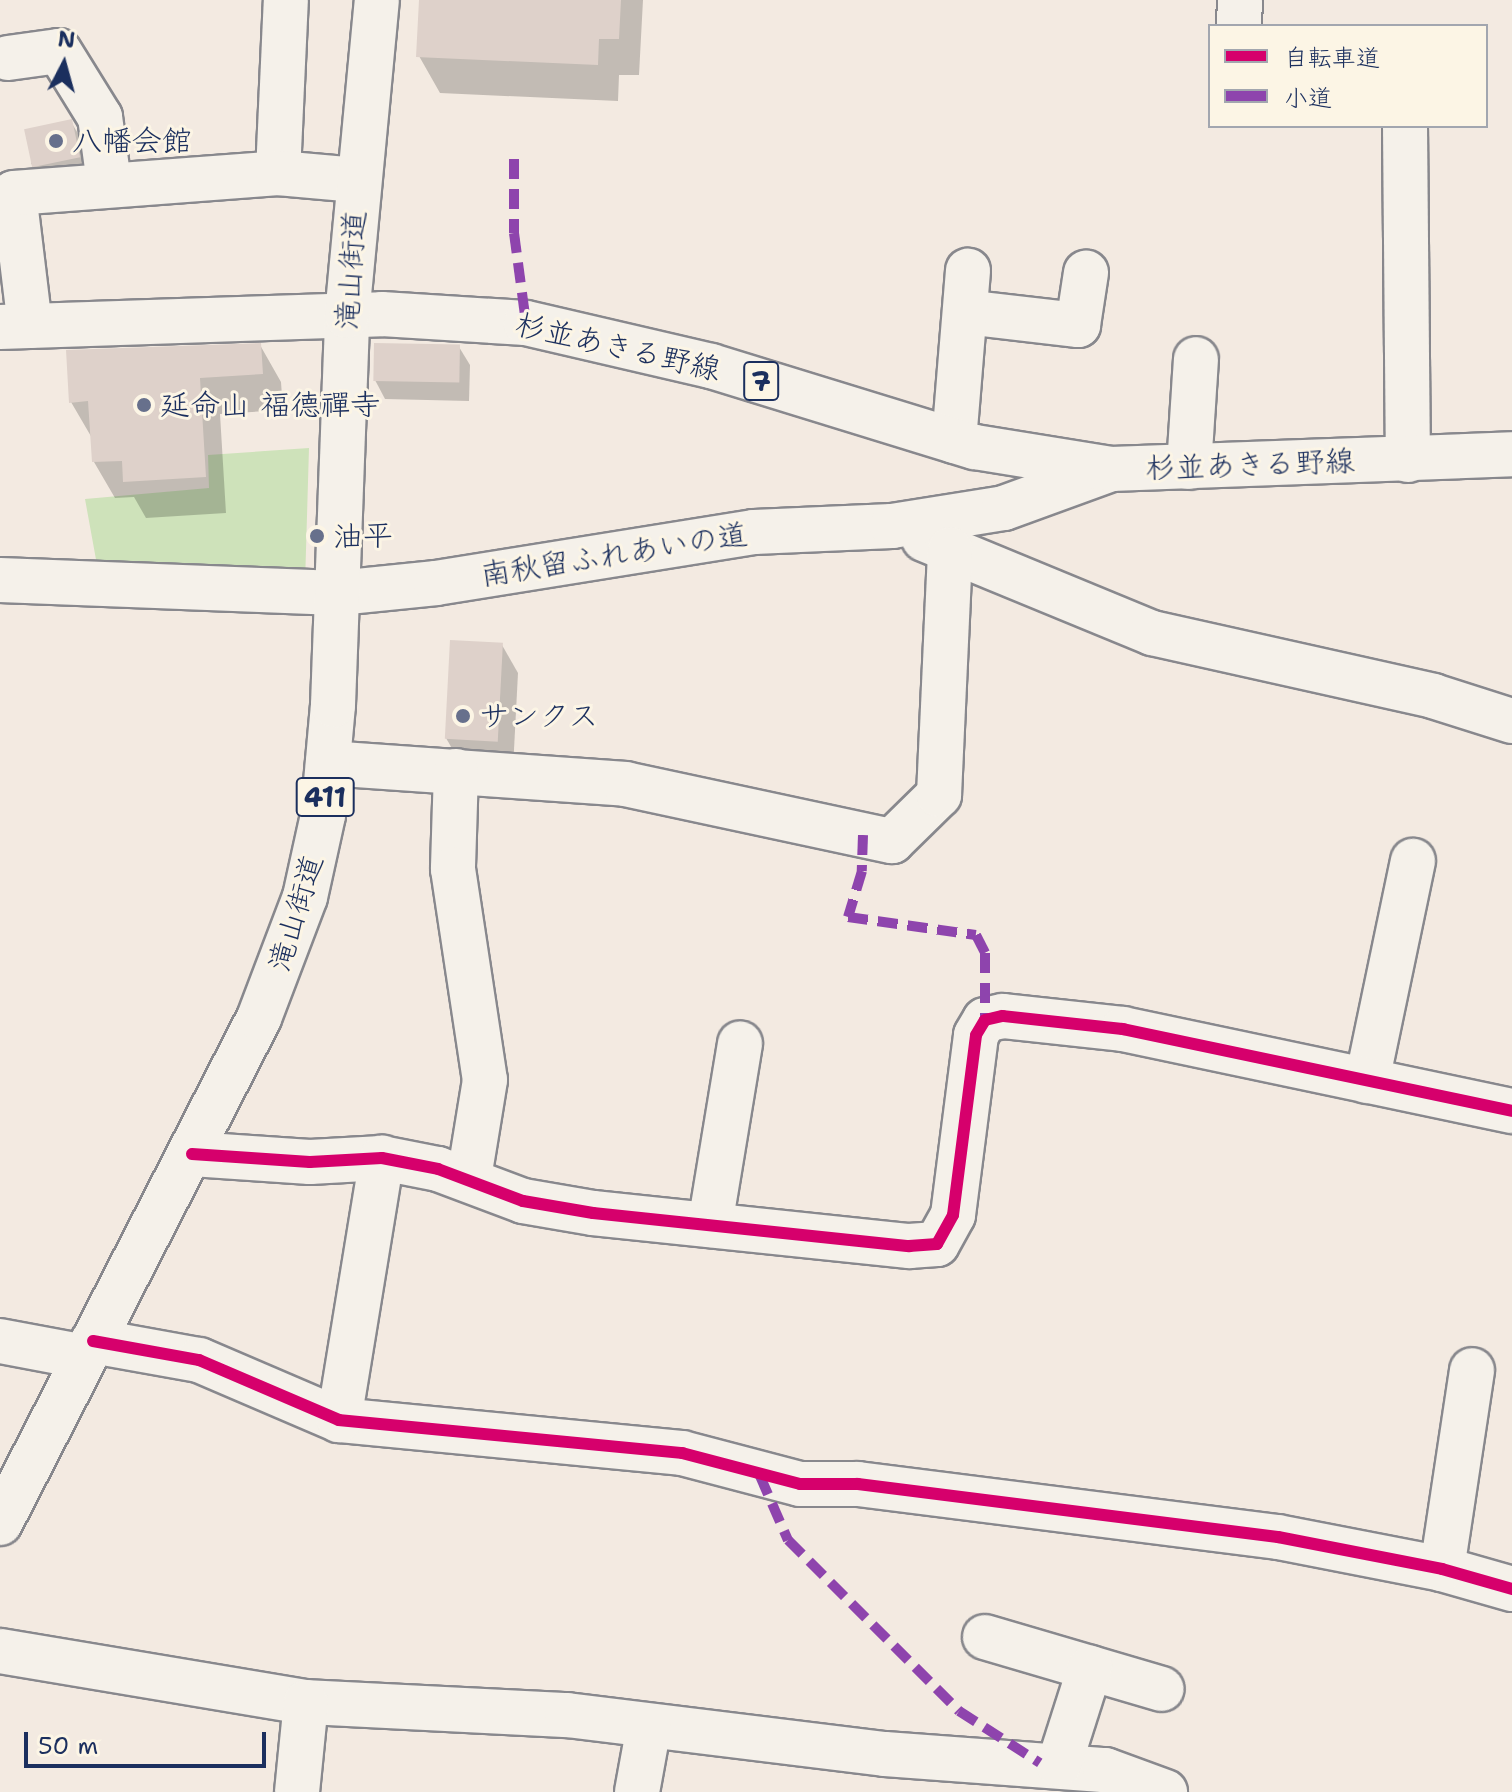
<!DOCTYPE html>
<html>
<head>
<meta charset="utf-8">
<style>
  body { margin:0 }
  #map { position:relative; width:1512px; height:1792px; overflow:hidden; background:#f3eae1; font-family:"Shantell Sans","Klee One",sans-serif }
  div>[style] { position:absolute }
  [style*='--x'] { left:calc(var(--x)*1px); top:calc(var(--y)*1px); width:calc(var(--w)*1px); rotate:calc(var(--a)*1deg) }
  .green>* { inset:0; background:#cee2ba }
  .shadow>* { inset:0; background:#0003 }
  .building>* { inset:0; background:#ded1ca; transform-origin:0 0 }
  .roads { filter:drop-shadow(2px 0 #88888d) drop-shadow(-2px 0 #88888d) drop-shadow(0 2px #88888d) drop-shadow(0 -2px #88888d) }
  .minor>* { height:44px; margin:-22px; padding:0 22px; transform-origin:22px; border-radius:22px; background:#f5f1ea }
  .major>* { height:44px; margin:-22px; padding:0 22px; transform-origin:22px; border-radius:22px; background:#f5f1ea }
  .highway>* { height:44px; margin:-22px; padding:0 22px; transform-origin:22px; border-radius:22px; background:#f5f1ea }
  .quiet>* { height:10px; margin-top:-5px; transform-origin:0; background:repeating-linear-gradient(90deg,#8e44ad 0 20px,transparent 0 30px) }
  .cycleway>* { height:12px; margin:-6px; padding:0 6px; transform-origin:6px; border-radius:6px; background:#d6006c }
  .dots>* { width:22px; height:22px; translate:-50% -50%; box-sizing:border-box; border:4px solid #fcf5e5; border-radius:50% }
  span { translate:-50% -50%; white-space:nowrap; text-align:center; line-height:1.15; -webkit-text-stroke:6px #fcf5e5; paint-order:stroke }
  .shield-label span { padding:2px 6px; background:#fcf5e5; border:2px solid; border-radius:6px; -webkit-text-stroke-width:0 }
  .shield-label { font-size:28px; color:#1b2f5e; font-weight:700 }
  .poi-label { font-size:30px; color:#1b2f5e }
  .left { translate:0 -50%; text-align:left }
  .street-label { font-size:30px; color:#1b2f5e }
  .legend { position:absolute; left:1208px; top:24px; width:280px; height:104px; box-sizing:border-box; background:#fcf5e5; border:2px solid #a2a6af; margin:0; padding:10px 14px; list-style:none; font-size:24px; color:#1b2f5e }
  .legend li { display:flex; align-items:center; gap:16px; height:40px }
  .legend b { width:40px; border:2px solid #a2a6af }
  .north { position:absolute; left:24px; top:24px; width:80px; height:80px; -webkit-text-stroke:6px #fcf5e5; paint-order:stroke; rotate:6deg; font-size:22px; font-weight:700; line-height:32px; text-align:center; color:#1b2f5e }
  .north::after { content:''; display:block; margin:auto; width:28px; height:36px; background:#1b2f5e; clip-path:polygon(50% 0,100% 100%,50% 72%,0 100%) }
  .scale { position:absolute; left:24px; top:1732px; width:242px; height:36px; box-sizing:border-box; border:4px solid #1b2f5e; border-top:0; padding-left:10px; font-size:24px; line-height:28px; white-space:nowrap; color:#1b2f5e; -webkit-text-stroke:6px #fcf5e5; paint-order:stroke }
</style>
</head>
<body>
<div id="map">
  <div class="green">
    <div style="clip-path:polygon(309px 448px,305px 584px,99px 576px,85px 499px,209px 488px,208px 455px)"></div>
  </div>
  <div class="shadow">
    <div style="clip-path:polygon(421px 0,643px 0,639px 75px,619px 75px,618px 101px,440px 93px,419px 56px)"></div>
    <div style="clip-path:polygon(71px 122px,82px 140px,89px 175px,41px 181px,31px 163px)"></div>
    <div style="clip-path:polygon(260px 345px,281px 382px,283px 410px,220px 414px,226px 513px,146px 518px,134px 497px,115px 498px,94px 462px,92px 438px,71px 402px)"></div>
    <div style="clip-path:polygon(459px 347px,470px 365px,469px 401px,385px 399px,375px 380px)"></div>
    <div style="clip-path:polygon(502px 645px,518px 673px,513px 769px,462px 766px,446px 738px)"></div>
  </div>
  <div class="building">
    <div style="clip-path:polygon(419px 0,621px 0,619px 39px,599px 39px,598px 65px,416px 57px)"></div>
    <div style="left:72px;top:119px;width:39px;height:49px;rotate:78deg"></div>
    <div style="clip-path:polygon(261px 343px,263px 374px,200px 378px,206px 477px,123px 482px,122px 461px,92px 462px,88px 401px,69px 403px,66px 350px)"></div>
    <div style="left:374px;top:343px;width:86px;height:38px;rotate:1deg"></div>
    <div style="left:450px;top:640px;width:53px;height:99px;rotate:3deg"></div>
  </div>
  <div class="roads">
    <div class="minor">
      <div style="--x:1239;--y:26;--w:26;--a:-88"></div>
      <div style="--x:8;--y:58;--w:51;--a:-7.8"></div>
      <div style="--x:59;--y:51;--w:78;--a:58.2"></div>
      <div style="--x:100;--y:117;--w:67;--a:82.2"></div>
      <div style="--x:1405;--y:126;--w:334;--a:89.5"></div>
      <div style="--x:278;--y:173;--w:173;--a:-87.4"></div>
      <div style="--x:965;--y:312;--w:114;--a:6.6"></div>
      <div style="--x:1078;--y:325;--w:53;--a:-81.3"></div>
      <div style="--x:30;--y:326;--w:134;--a:-96.9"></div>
      <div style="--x:14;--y:193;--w:265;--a:-4.3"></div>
      <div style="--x:278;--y:173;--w:79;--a:5.1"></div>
      <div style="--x:954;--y:441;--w:171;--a:-85.3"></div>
      <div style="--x:1189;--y:467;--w:108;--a:-86.3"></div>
      <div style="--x:924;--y:539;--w:247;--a:22.4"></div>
      <div style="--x:1152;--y:633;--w:288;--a:12.6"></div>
      <div style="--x:1433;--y:696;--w:83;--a:17.6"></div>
      <div style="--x:0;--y:580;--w:338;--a:2.2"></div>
      <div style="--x:338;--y:593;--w:99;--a:-5.8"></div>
      <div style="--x:436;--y:583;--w:322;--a:-9.1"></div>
      <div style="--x:754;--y:532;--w:138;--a:-2.5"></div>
      <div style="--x:892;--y:526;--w:113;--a:-9.1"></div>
      <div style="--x:1004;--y:508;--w:114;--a:-20"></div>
      <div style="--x:328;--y:763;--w:298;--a:4"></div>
      <div style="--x:625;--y:784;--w:273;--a:12.1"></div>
      <div style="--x:892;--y:841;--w:66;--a:-44.4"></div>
      <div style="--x:939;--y:795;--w:246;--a:-87.4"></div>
      <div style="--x:456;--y:771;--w:98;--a:91.8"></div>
      <div style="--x:453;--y:869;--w:213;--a:81.4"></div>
      <div style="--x:485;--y:1080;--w:99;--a:99.3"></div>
      <div style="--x:1367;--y:1081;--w:225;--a:-78.2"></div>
      <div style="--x:192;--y:1154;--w:118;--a:3.9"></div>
      <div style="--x:310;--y:1162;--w:72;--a:-3.2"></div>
      <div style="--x:382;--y:1158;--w:57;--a:11.1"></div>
      <div style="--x:438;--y:1169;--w:91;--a:20.6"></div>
      <div style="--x:523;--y:1201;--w:71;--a:9.7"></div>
      <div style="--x:593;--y:1213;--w:318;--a:6"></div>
      <div style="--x:909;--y:1246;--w:28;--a:-4"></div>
      <div style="--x:937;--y:1244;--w:33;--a:-61"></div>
      <div style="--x:953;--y:1215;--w:181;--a:-82.7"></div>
      <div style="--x:976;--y:1035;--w:17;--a:-59"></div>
      <div style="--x:985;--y:1020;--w:18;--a:-13"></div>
      <div style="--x:1003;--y:1016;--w:121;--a:6.2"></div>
      <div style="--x:1123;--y:1029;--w:398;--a:11.9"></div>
      <div style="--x:710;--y:1225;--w:184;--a:-80.6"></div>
      <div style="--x:0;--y:1341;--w:86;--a:10.7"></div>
      <div style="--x:93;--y:1341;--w:108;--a:10.2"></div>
      <div style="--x:199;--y:1360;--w:152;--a:23.2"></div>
      <div style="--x:339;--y:1420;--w:345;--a:5.5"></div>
      <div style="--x:682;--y:1453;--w:122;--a:14.7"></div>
      <div style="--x:800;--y:1484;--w:58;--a:0"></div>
      <div style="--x:858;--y:1484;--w:423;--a:7.2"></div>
      <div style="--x:1278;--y:1537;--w:167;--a:11"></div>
      <div style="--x:1442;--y:1569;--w:73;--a:15.9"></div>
      <div style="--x:339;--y:1420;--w:266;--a:-80.7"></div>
      <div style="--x:1442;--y:1569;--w:201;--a:-81.4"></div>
      <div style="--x:985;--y:1637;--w:184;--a:16.4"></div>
      <div style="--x:0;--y:1651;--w:310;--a:9.5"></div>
      <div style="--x:306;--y:1702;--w:261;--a:2.9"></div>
      <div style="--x:567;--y:1715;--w:320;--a:7"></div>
      <div style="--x:885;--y:1754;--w:221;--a:4.2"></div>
      <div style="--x:1105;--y:1770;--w:64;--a:20.1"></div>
      <div style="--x:1059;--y:1765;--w:102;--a:-72.3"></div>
      <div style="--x:297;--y:1792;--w:90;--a:-84.3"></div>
      <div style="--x:637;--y:1792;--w:67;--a:-79.7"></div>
    </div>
    <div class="major">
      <div style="--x:0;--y:327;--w:382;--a:-1.9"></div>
      <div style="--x:382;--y:314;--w:144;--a:3.6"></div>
      <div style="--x:526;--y:323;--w:190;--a:13.1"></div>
      <div style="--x:711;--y:366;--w:276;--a:17.1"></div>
      <div style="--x:975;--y:447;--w:138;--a:9.2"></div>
      <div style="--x:1111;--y:469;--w:401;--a:-2.1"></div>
    </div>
    <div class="highway">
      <div style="--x:0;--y:1523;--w:568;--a:-62.85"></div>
      <div style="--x:259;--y:1018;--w:129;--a:-69.2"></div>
      <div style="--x:305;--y:897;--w:84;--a:-77.6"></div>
      <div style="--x:323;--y:815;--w:110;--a:-84.8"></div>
      <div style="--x:333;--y:705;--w:389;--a:-87.9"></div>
      <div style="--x:347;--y:316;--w:317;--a:-84.6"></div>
    </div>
  </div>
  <div class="quiet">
    <div style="--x:514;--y:159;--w:74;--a:90"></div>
    <div style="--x:514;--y:233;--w:91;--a:82.4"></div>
    <div style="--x:863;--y:835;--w:36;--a:92"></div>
    <div style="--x:862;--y:871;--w:48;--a:106.9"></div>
    <div style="--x:848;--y:917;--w:129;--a:8"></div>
    <div style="--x:976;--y:935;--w:20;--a:63"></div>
    <div style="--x:985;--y:953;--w:67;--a:90"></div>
    <div style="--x:760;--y:1476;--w:70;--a:66.4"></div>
    <div style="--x:788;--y:1540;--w:242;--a:45"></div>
    <div style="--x:959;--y:1711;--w:96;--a:32.7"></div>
  </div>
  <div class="cycleway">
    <div style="--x:192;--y:1154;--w:118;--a:3.9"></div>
    <div style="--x:310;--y:1162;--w:72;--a:-3.2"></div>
    <div style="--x:382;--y:1158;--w:57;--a:11.1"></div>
    <div style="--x:438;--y:1169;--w:91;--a:20.6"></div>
    <div style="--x:523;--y:1201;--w:71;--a:9.7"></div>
    <div style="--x:593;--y:1213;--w:318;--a:6"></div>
    <div style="--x:909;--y:1246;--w:28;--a:-4"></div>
    <div style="--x:937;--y:1244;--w:33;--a:-61"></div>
    <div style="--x:953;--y:1215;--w:181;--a:-82.7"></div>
    <div style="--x:976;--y:1035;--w:17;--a:-59"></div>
    <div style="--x:985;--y:1020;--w:18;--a:-13"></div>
    <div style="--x:1003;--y:1016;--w:121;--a:6.2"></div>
    <div style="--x:1123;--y:1029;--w:398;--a:11.9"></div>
    <div style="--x:93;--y:1341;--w:108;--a:10.2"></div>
    <div style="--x:199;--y:1360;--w:152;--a:23.2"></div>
    <div style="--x:339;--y:1420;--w:345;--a:5.5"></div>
    <div style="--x:682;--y:1453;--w:122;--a:14.7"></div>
    <div style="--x:800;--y:1484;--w:58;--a:0"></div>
    <div style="--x:858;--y:1484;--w:423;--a:7.2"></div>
    <div style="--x:1278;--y:1537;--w:167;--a:11"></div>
    <div style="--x:1442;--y:1569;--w:73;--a:15.9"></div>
  </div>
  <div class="dots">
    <div style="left:56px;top:141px;background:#67708c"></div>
    <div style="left:144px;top:405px;background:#67708c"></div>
    <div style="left:317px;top:536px;background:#67708c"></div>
    <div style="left:463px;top:716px;background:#67708c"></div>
  </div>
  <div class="shield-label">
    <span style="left:761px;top:381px">7</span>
    <span style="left:325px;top:797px">411</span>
  </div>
  <div class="poi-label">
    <span class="left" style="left:72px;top:141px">八幡会館</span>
    <span class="left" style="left:160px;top:405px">延命山 福德禪寺</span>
    <span class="left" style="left:333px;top:536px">油平</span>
    <span class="left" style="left:479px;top:716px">サンクス</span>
  </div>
  <div class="street-label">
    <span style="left:351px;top:270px;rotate:-86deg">滝山街道</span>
    <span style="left:618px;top:347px;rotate:13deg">杉並あきる野線</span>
    <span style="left:1250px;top:465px;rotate:-2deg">杉並あきる野線</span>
    <span style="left:614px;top:555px;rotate:-9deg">南秋留ふれあいの道</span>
    <span style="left:296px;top:913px;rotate:-73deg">滝山街道</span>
  </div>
  <ul class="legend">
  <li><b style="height:10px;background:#d6006c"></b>自転車道</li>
  <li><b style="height:10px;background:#8e44ad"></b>小道</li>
  </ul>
  <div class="north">N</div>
  <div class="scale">50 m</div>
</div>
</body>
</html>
